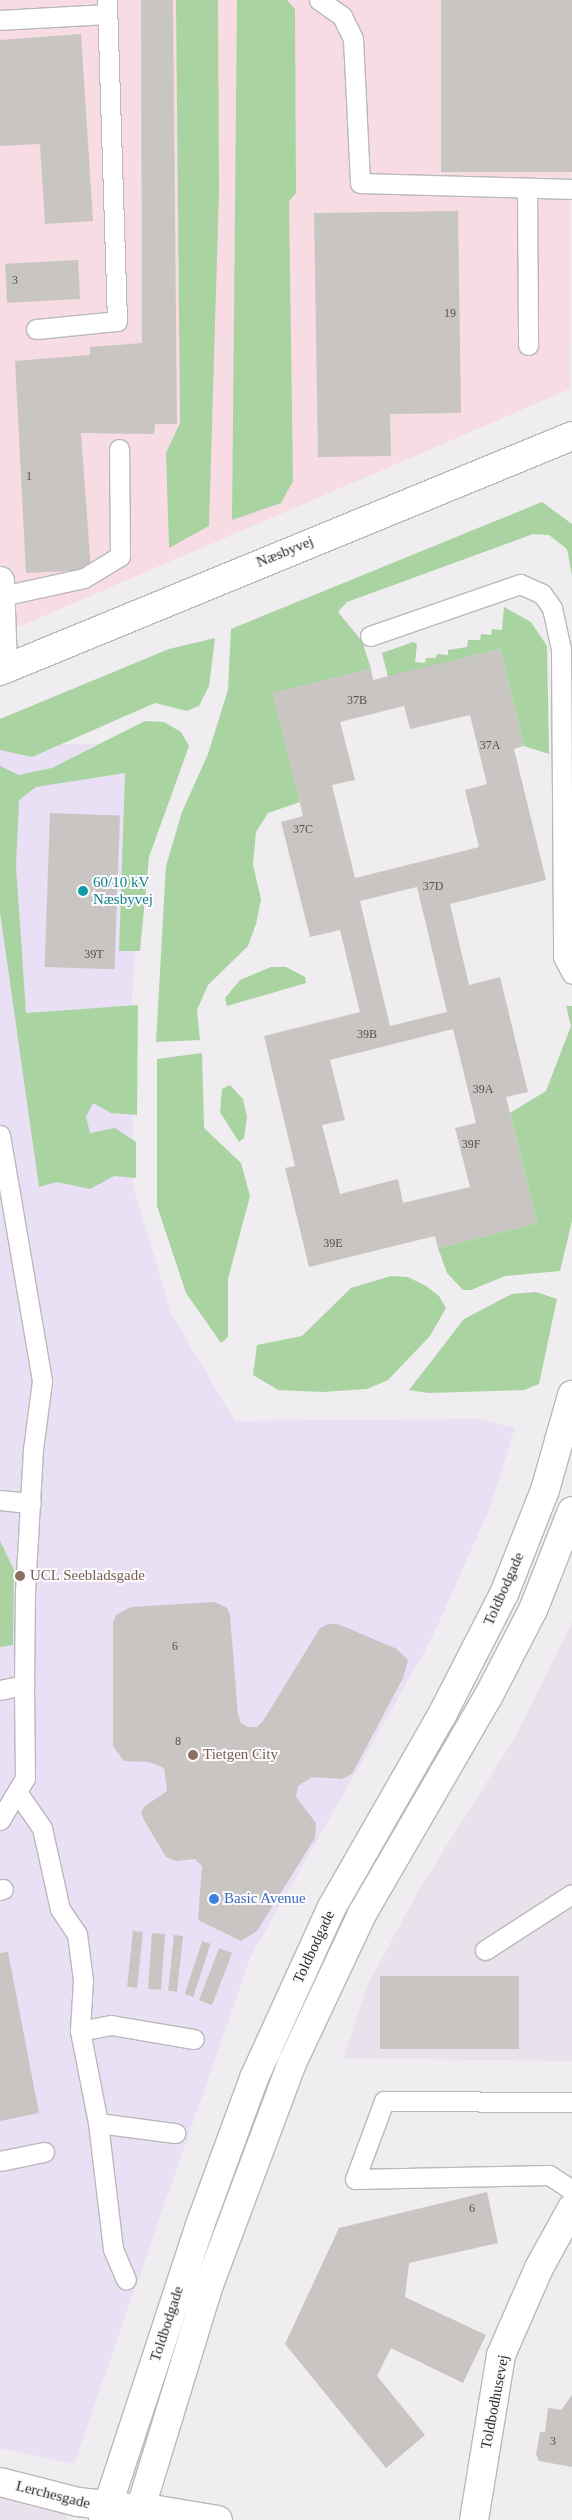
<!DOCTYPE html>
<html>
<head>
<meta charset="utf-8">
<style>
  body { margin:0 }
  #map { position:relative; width:572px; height:2520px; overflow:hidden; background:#efedf0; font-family:Georgia,serif }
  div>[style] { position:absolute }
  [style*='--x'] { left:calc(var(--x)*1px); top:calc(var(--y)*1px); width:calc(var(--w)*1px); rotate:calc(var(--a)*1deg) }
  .built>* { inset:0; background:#e9e1eb }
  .industrial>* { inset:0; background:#f7dde3 }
  .education>* { inset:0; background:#e9e0f5 }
  .green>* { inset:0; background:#a9d3a1 }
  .building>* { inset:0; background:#c8c5c3; transform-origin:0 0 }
  .roads { filter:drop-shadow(1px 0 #bab8ba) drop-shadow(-1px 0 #bab8ba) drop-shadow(0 1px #bab8ba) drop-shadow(0 -1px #bab8ba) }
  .lane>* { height:19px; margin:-9.5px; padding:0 9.5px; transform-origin:9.5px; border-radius:9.5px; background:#fff }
  .street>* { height:28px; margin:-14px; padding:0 14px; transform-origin:14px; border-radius:14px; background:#fff }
  .secondary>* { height:28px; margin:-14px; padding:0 14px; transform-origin:14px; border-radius:14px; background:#fff }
  .dots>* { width:14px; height:14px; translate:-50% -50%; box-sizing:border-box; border:2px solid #fdfbfd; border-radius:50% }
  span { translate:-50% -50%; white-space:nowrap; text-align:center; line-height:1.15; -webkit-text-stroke:4px #fdfbfd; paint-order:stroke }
  .number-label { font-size:12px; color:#525151 }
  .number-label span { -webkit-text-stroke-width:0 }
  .street-label { font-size:15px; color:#2b2a2b }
  .culture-label { font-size:15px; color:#0d838f }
  .left { translate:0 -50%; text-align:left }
  .education-label { font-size:15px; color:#785e54 }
  .shop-label { font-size:15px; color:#366cbe }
</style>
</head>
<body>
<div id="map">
  <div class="built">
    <div style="clip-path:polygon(572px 1622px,572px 2061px,344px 2058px,367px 1986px,420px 1888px,517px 1734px)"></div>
    <div style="clip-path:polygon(0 2467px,60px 2486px,67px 2520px,0 2520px)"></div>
  </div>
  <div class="industrial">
    <div style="clip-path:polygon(0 0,572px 0,570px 389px,0 635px)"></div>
  </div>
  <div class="education">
    <div style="clip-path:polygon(0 744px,148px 744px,132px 999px,133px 1186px,172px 1315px,235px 1421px,478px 1419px,515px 1428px,489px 1510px,430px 1642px,251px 1956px,74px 2464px,0 2448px)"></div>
  </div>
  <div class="green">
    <div style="clip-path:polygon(176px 0,218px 0,219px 191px,209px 526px,169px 548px,166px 453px,180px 423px)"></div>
    <div style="clip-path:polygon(237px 0,287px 0,295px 9px,296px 193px,289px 201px,293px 481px,281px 503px,232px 520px)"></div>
    <div style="clip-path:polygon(542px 502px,572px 524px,572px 576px,567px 549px,549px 535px,533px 534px,347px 602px,338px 612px,362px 641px,371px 669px,273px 693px,300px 802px,268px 813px,256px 832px,253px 865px,261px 899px,256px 924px,248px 946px,208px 985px,197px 1010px,200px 1040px,156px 1042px,166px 866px,182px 812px,208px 754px,228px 690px,231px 629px)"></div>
    <div style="clip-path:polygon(504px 607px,531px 622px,547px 646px,549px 754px,524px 746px,500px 649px,388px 677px,382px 653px,413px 642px,417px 644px,415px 662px,425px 663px,426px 658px,436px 658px,437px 654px,448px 655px,448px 650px,467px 647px,468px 640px,480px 640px,481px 634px,491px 635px,492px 629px,502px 630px)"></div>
    <div style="clip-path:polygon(215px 638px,209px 686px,199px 706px,187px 711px,155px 703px,32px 757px,0 750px,0 719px,169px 649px)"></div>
    <div style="clip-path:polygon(145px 721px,164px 722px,181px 732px,189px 746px,149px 857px,140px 951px,119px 951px,125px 773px,36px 787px,19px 800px,16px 866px,26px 1013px,138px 1005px,137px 1115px,111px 1113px,93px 1103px,86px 1117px,90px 1133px,115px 1128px,136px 1142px,136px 1178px,114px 1176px,90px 1189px,57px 1182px,39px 1187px,0 912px,0 766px,19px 775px,52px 768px)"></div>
    <div style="clip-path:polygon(271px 967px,286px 967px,305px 977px,306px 983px,227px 1006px,225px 998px,240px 980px)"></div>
    <div style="clip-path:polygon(566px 1006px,572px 1006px,572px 1221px,560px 1271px,505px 1276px,471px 1290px,463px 1290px,447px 1273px,438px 1248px,537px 1223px,510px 1113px,546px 1091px,571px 1026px)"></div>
    <div style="clip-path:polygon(202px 1053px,204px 1128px,241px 1163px,250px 1196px,228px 1279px,228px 1337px,221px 1343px,186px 1293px,157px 1206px,157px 1059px)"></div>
    <div style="clip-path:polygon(230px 1085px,243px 1099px,247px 1117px,244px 1138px,239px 1142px,220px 1112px,222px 1089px)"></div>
    <div style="clip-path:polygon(391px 1276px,408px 1277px,426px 1286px,439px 1296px,446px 1308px,430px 1336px,388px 1380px,367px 1389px,322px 1392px,278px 1390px,253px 1375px,257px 1345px,302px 1336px,351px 1288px)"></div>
    <div style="clip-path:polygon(536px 1292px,557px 1299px,539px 1384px,524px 1390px,428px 1393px,409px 1390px,464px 1319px,512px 1294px)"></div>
    <div style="clip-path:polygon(0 1541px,14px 1570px,13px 1645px,0 1647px)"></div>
  </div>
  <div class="building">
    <div style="clip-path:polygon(141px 0,173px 0,177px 424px,155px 424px,154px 434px,81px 433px,91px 570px,26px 573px,15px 361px,90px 355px,90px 347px,142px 343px)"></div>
    <div style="left:441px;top:0;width:131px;height:172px"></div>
    <div style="clip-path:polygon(81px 34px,93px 221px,45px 224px,40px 144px,0 146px,0 40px)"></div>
    <div style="clip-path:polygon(458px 211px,461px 413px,390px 414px,391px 456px,318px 457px,314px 213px)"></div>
    <div style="left:78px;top:260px;width:39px;height:73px;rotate:87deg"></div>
    <div style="clip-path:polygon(evenodd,500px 649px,524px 746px,514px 749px,546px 880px,450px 904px,469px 985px,500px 977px,528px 1092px,506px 1097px,537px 1223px,438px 1248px,435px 1236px,309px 1267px,285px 1168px,295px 1166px,264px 1036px,360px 1012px,340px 930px,310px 937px,281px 822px,303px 816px,273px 693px,371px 669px,373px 680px,500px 649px,404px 706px,410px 729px,470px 715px,487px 784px,465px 790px,479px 847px,355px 878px,332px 785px,355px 780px,340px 722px,404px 706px,500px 649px,417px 887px,447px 1012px,390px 1026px,360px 901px,417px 887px,500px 649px,453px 1029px,476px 1123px,455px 1128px,470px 1187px,403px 1203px,398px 1179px,340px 1194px,322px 1125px,345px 1120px,330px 1060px,453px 1029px)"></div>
    <div style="left:50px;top:813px;width:70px;height:154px;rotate:2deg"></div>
    <div style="clip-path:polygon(215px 1602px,227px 1608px,230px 1615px,238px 1715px,241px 1723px,248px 1727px,257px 1727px,263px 1721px,320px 1628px,328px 1624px,338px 1624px,397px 1649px,408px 1660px,403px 1678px,352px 1774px,341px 1779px,312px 1777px,298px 1786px,296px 1797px,316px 1823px,315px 1838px,257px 1931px,241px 1941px,198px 1920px,202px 1866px,195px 1859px,176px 1861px,166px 1857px,144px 1820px,141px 1812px,145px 1806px,167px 1791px,164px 1768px,149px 1762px,124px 1761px,113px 1746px,113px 1623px,116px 1615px,131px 1607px)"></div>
    <div style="left:133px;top:1931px;width:10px;height:56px;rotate:6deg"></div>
    <div style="left:152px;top:1933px;width:13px;height:56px;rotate:4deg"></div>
    <div style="left:174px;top:1935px;width:9px;height:56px;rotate:6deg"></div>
    <div style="left:202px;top:1941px;width:9px;height:56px;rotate:18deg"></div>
    <div style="left:219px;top:1948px;width:14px;height:56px;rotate:21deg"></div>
    <div style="clip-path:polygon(8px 1952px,39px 2113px,0 2121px,0 1953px)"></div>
    <div style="left:380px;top:1976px;width:139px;height:73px"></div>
    <div style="clip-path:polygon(487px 2192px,498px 2243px,409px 2263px,405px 2297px,486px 2335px,463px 2383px,391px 2348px,377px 2376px,425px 2435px,386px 2468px,285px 2344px,339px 2228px)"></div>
    <div style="clip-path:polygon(572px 2395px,572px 2467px,539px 2461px,536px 2454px,540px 2432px,545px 2432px,548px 2408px,561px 2410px)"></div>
  </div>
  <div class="roads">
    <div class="lane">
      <div style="--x:319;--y:0;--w:28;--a:35"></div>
      <div style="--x:342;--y:16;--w:25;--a:64"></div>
      <div style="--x:353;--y:39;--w:144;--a:87.2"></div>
      <div style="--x:360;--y:183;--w:212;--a:1.6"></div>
      <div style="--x:0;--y:20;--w:107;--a:-3.2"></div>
      <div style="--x:527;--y:188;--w:157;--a:89.6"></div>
      <div style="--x:36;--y:329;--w:81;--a:-5.6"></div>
      <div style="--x:117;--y:321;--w:321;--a:-91.8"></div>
      <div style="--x:2;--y:596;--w:84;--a:-12.4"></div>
      <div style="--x:84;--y:578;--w:42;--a:-31.4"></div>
      <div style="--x:120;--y:556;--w:107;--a:-90.5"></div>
      <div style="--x:370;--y:636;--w:159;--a:-19.1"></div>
      <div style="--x:520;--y:584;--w:24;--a:24"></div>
      <div style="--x:542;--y:594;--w:17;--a:54"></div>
      <div style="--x:552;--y:608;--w:42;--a:77.6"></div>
      <div style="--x:561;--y:649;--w:308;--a:89.6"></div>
      <div style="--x:563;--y:957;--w:19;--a:62"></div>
      <div style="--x:0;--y:1135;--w:250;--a:80.3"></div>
      <div style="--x:42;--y:1381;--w:69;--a:97.5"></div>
      <div style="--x:33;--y:1449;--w:141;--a:93.2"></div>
      <div style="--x:25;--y:1590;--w:95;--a:90.6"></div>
      <div style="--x:0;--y:1500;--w:31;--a:6"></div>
      <div style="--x:0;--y:1690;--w:25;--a:-12"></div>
      <div style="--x:24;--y:1685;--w:93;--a:89.4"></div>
      <div style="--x:25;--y:1778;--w:49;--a:120.8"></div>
      <div style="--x:17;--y:1792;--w:44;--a:55.2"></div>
      <div style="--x:42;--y:1828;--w:83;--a:77.5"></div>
      <div style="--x:60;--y:1909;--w:30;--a:56"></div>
      <div style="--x:77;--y:1934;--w:46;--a:82.6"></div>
      <div style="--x:83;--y:1980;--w:51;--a:93.4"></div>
      <div style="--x:80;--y:2031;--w:94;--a:78.9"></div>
      <div style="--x:98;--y:2123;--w:127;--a:83.2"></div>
      <div style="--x:113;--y:2249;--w:33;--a:67"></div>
      <div style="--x:0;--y:1890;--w:3;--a:-18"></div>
      <div style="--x:485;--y:1950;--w:103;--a:-32.8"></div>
      <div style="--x:80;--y:2031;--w:32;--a:-11"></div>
      <div style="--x:111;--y:2025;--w:84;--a:9.6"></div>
      <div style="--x:572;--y:2102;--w:188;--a:-179.7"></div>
      <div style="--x:384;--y:2101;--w:83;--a:110.4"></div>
      <div style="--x:355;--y:2179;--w:194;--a:-1.2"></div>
      <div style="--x:549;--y:2175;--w:27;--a:33"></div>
      <div style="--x:98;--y:2123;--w:78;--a:7.4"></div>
      <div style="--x:0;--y:2161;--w:45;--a:-11.6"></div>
    </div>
    <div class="street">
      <div style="--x:0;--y:581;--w:88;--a:88"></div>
      <div style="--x:140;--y:2507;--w:79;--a:9.5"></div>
      <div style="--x:474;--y:2520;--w:167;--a:-80.7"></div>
      <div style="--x:501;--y:2355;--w:95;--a:-66.4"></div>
      <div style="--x:539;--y:2268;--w:68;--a:-61.2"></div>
    </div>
    <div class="secondary">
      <div style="--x:0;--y:671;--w:618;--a:-22.33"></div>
      <div style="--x:0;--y:2482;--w:81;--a:14.4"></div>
      <div style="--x:78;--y:2502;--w:46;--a:6.2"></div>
      <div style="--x:103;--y:2520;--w:311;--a:-71.8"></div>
      <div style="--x:200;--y:2225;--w:157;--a:-69.8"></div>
      <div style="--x:254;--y:2078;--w:188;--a:-65.5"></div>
      <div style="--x:332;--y:1907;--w:221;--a:-60.2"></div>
      <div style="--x:442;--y:1715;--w:136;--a:-62.9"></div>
      <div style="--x:504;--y:1594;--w:112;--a:-68.5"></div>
      <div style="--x:545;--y:1490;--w:99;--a:-74.1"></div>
      <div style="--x:137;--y:2520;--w:246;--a:-73"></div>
      <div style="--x:209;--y:2285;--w:237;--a:-69.5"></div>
      <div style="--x:292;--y:2063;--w:165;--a:-64.8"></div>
      <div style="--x:362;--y:1914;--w:251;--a:-59.9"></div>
      <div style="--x:488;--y:1697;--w:98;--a:-62.7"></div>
      <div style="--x:533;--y:1610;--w:106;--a:-68.5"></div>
    </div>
  </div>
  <div class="dots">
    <div style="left:83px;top:891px;background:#0f9aa8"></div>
    <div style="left:20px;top:1576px;background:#8d6e63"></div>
    <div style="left:193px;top:1755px;background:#8d6e63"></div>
    <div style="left:214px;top:1899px;background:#3f7fe0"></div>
  </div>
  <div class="number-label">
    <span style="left:15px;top:281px">3</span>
    <span style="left:450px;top:314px">19</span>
    <span style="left:29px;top:477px">1</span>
    <span style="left:357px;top:701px">37B</span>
    <span style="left:490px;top:746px">37A</span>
    <span style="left:303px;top:830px">37C</span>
    <span style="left:433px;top:887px">37D</span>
    <span style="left:94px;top:955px">39T</span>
    <span style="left:367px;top:1035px">39B</span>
    <span style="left:483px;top:1090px">39A</span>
    <span style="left:471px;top:1145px">39F</span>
    <span style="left:333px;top:1244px">39E</span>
    <span style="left:175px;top:1647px">6</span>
    <span style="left:178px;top:1742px">8</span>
    <span style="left:472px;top:2209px">6</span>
    <span style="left:553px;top:2442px">3</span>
  </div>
  <div class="street-label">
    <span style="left:285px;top:552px;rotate:-22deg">Næsbyvej</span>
    <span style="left:504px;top:1589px;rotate:-66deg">Toldbodgade</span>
    <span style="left:314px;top:1947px;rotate:-65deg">Toldbodgade</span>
    <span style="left:167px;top:2324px;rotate:-72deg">Toldbodgade</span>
    <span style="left:495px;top:2402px;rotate:-79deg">Toldbodhusevej</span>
    <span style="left:53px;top:2495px;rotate:14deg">Lerchesgade</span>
  </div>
  <div class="culture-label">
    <span class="left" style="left:93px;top:891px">60/10 kV<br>Næsbyvej</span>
  </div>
  <div class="education-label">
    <span class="left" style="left:30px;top:1576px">UCL Seebladsgade</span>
    <span class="left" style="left:203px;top:1755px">Tietgen City</span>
  </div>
  <div class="shop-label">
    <span class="left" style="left:224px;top:1899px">Basic Avenue</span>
  </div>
</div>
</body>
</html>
